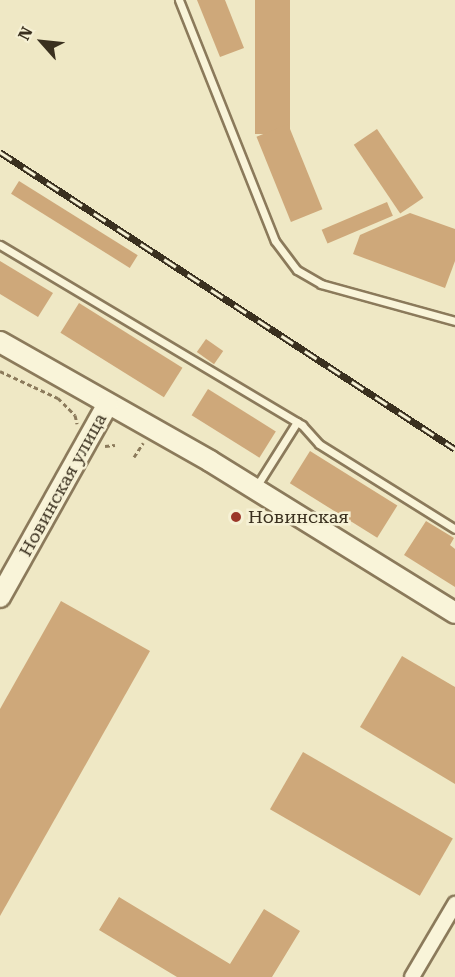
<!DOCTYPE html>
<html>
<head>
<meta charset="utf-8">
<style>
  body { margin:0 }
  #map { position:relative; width:455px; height:977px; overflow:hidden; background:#efe8c5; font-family:"Roboto Serif",serif }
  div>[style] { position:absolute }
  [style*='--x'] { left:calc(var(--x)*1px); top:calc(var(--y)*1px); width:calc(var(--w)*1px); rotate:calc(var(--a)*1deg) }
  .building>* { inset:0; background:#cea87a; transform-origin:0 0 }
  .path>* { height:3px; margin-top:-1.5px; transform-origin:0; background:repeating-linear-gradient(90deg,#8b7a5b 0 4.5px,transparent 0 7.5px) }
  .roads { filter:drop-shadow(2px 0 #8b7a5b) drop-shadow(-2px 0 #8b7a5b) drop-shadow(0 2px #8b7a5b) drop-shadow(0 -2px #8b7a5b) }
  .service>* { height:7px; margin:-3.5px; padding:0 3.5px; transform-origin:3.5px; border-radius:3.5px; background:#f9f4d9 }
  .minor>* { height:14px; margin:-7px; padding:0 7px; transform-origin:7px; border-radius:7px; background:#f9f4d9 }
  .secondary>* { height:20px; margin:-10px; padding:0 10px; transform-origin:10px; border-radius:10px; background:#f9f4d9 }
  .rail>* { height:7px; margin-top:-3.5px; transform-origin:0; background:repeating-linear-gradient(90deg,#f6f1d5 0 14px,#3a301f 0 28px); box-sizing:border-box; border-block:2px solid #3a301f }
  .dots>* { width:16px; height:16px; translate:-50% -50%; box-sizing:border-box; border:3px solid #f6f1d5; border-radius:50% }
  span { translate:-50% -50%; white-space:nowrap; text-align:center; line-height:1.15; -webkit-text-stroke:5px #f6f1d5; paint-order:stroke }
  .street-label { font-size:18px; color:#3a301f }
  .poi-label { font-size:18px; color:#3a301f }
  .left { translate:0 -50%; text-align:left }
  .north { position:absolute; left:12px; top:12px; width:60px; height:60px; -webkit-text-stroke:4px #f6f1d5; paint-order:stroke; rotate:297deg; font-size:16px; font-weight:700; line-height:24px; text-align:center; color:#3a301f }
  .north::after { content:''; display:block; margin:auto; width:21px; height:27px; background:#3a301f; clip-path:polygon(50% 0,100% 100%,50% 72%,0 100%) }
</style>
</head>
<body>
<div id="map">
  <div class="building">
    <div style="clip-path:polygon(197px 0,225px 0,244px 48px,220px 57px)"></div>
    <div style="left:255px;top:0;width:35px;height:134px"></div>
    <div style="left:288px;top:124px;width:92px;height:34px;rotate:68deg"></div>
    <div style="left:377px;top:129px;width:83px;height:28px;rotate:56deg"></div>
    <div style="left:19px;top:181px;width:140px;height:15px;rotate:32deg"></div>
    <div style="left:387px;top:202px;width:15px;height:71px;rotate:67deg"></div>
    <div style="clip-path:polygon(410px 213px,455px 229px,455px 261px,445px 288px,353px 254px,360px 235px)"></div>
    <div style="clip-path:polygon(0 261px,53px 293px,38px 317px,0 294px)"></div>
    <div style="left:79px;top:303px;width:122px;height:35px;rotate:32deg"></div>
    <div style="left:206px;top:339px;width:21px;height:16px;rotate:35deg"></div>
    <div style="left:208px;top:389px;width:80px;height:31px;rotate:32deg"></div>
    <div style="left:310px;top:451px;width:103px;height:38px;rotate:32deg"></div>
    <div style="clip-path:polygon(426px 521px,454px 538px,450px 545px,455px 549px,455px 587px,404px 555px)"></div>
    <div style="clip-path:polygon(61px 601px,150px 651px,0 916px,0 709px)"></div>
    <div style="clip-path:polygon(402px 656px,455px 687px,455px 784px,360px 727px)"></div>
    <div style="left:303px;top:752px;width:173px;height:66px;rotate:30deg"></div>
    <div style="clip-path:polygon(119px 897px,230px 964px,264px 909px,300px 931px,272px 977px,177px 977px,99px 930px)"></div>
  </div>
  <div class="path">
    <div style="--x:0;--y:371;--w:64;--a:25"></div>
    <div style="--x:58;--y:398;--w:24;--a:45"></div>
    <div style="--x:75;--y:415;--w:9;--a:77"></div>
    <div style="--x:105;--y:446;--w:10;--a:-6"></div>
    <div style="--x:134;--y:457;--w:17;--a:-57"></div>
  </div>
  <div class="roads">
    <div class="service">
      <div style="--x:179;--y:0;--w:259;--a:68.3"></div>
      <div style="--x:275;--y:241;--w:36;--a:53"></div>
      <div style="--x:297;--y:270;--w:28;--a:30"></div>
      <div style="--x:321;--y:284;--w:139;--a:15.4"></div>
      <div style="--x:0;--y:245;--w:352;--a:30.8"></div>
      <div style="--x:302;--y:425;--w:25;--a:48"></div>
      <div style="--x:319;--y:444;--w:160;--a:32"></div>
      <div style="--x:256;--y:487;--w:77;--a:-57.8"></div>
    </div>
    <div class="minor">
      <div style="--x:412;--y:977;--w:85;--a:-59.5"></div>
    </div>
    <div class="secondary">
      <div style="--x:0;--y:342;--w:241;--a:29.5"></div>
      <div style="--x:210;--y:461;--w:288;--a:31.8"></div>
      <div style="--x:0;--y:597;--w:221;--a:-60.8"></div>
    </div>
  </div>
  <div class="rail">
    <div style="--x:0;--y:152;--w:543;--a:33.13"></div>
  </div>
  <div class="dots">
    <div style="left:236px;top:517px;background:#9b3729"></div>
  </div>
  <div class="street-label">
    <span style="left:63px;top:485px;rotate:-61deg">Новинская улица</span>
  </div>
  <div class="poi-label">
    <span class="left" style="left:248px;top:517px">Новинская</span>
  </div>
  <div class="north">N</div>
</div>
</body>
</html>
